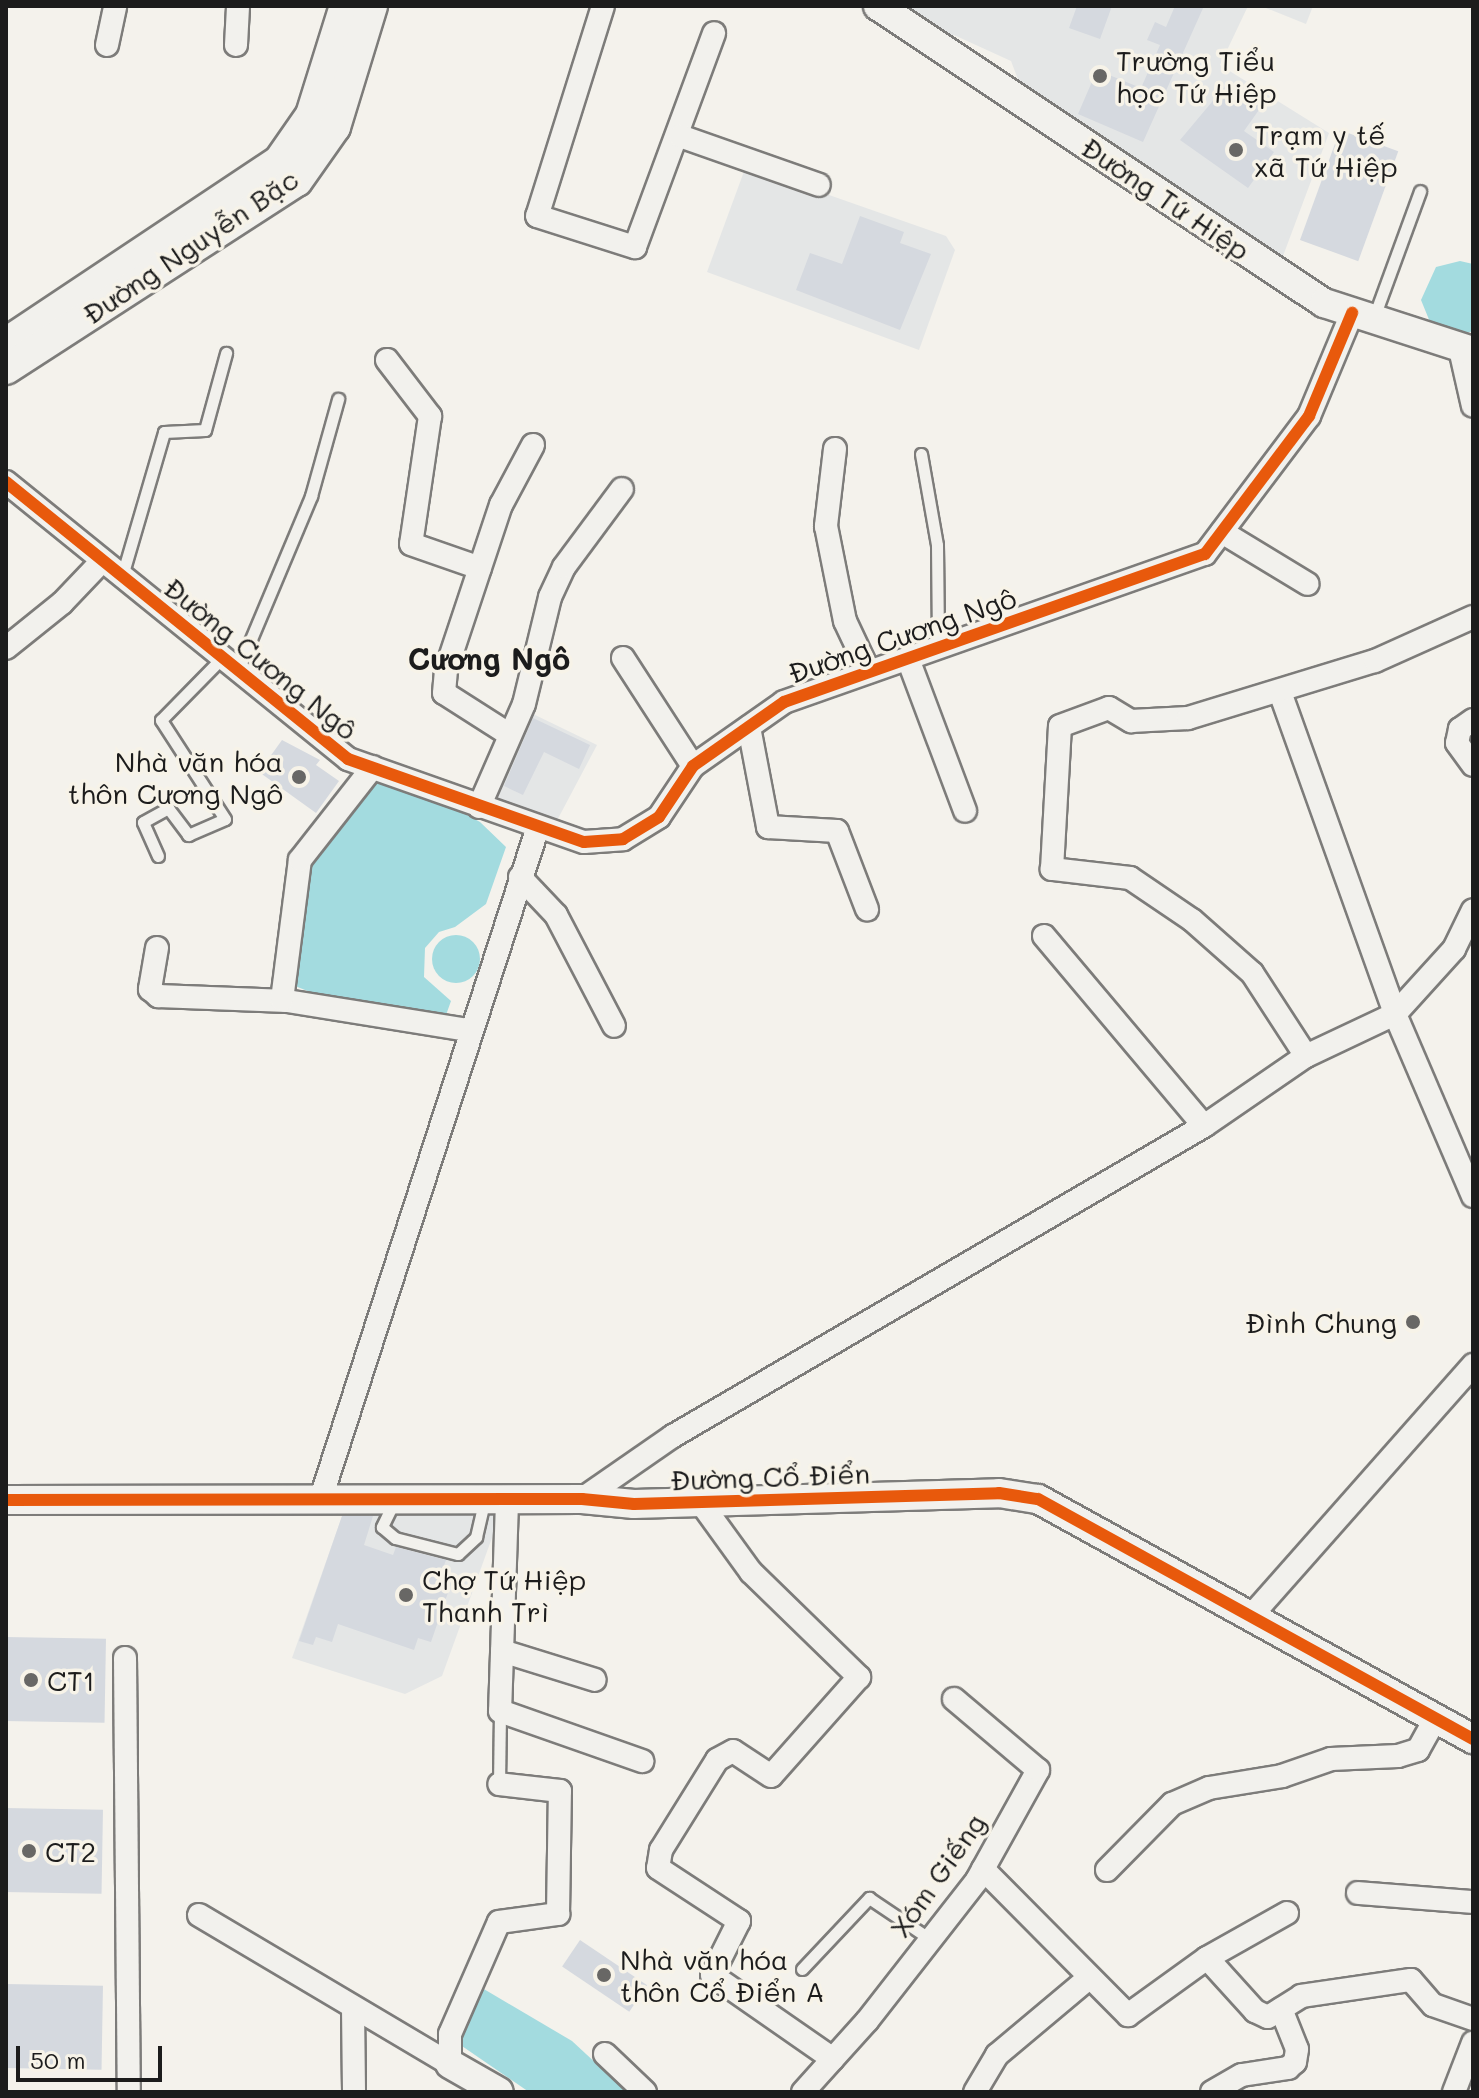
<!DOCTYPE html>
<html>
<head>
<meta charset="utf-8">
<style>
  body { margin:0 }
  #map { position:relative; width:1479px; height:2098px; overflow:hidden; background:#f4f2ec; font-family:Mali,sans-serif }
  div>[style] { position:absolute }
  [style*='--x'] { left:calc(var(--x)*1px); top:calc(var(--y)*1px); width:calc(var(--w)*1px); rotate:calc(var(--a)*1deg) }
  .built>* { inset:0; background:#e4e6e6 }
  .water>* { inset:0; background:#a3dbdf }
  .round { border-radius:50% }
  .building>* { inset:0; background:#d5d9df; transform-origin:0 0 }
  .roads { filter:drop-shadow(2px 0 #7d7c7a) drop-shadow(-2px 0 #7d7c7a) drop-shadow(0 2px #7d7c7a) drop-shadow(0 -2px #7d7c7a) }
  .service>* { height:11px; margin:-5.5px; padding:0 5.5px; transform-origin:5.5px; border-radius:5.5px; background:#f2f1ed }
  .minor>* { height:22px; margin:-11px; padding:0 11px; transform-origin:11px; border-radius:11px; background:#f2f1ed }
  .tertiary>* { height:28px; margin:-14px; padding:0 14px; transform-origin:14px; border-radius:14px; background:#f2f1ed }
  .secondary>* { height:30px; margin:-15px; padding:0 15px; transform-origin:15px; border-radius:15px; background:#f2f1ed }
  .cycleway>* { height:12px; margin:-6px; padding:0 6px; transform-origin:6px; border-radius:6px; background:#e8590c }
  .dots>* { width:22px; height:22px; translate:-50% -50%; box-sizing:border-box; border:4px solid #f7f3e8; border-radius:50% }
  span { translate:-50% -50%; white-space:nowrap; text-align:center; line-height:1.15; -webkit-text-stroke:7px #f7f3e8; paint-order:stroke }
  .poi-label { font-size:28px; color:#1c1c1c }
  .left { translate:0 -50%; text-align:left }
  .right { translate:-100% -50%; text-align:right }
  .street-label { font-size:28px; color:#1c1c1c }
  .neighbourhood-label { font-size:30px; color:#1c1c1c; font-weight:700 }
  .frame { position:absolute; inset:0; border:8px solid #1c1c1c; pointer-events:none }
  .scale { position:absolute; left:16px; top:2046px; width:146px; height:36px; box-sizing:border-box; border:4px solid #1c1c1c; border-top:0; padding-left:10px; font-size:24px; line-height:28px; white-space:nowrap; color:#1c1c1c; -webkit-text-stroke:6px #f7f3e8; paint-order:stroke }
</style>
</head>
<body>
<div id="map">
  <div class="built">
    <div style="clip-path:polygon(894px 6px,1248px 6px,1220px 65px,1329px 133px,1280px 264px,1021px 87px,1011px 61px,954px 35px,941px 40px)"></div>
    <div style="clip-path:polygon(1261px 6px,1313px 6px,1306px 24px)"></div>
    <div style="clip-path:polygon(746px 166px,946px 236px,955px 250px,919px 350px,707px 272px)"></div>
    <div style="clip-path:polygon(531px 713px,597px 745px,553px 828px,499px 810px,493px 797px)"></div>
    <div style="clip-path:polygon(346px 1505px,495px 1506px,493px 1535px,442px 1676px,405px 1694px,292px 1658px)"></div>
  </div>
  <div class="water">
    <div style="clip-path:polygon(1460px 261px,1473px 264px,1473px 331px,1463px 334px,1430px 322px,1421px 300px,1436px 267px)"></div>
    <div style="clip-path:polygon(376px 780px,443px 802px,480px 822px,506px 847px,486px 904px,455px 927px,439px 932px,425px 948px,424px 977px,451px 1001px,446px 1015px,338px 1003px,295px 986px,311px 852px)"></div>
    <div class="round" style="left:432px;top:935px;width:48px;height:48px"></div>
    <div style="clip-path:polygon(477px 1985px,572px 2041px,627px 2092px,529px 2092px,459px 2044px,463px 2013px)"></div>
  </div>
  <div class="building">
    <div style="clip-path:polygon(1077px 6px,1112px 6px,1100px 39px,1069px 28px)"></div>
    <div style="clip-path:polygon(1175px 6px,1204px 6px,1143px 142px,1078px 114px,1097px 70px,1141px 88px,1160px 45px,1147px 40px,1155px 22px,1166px 27px)"></div>
    <div style="clip-path:polygon(1227px 84px,1261px 107px,1244px 131px,1274px 152px,1248px 188px,1180px 140px)"></div>
    <div style="left:1340px;top:130px;width:62px;height:117px;rotate:20deg"></div>
    <div style="clip-path:polygon(860px 216px,904px 232px,900px 243px,931px 254px,900px 330px,796px 290px,810px 253px,842px 264px)"></div>
    <div style="clip-path:polygon(533px 718px,590px 745px,579px 769px,544px 752px,523px 795px,504px 786px)"></div>
    <div style="clip-path:polygon(282px 740px,320px 760px,316px 765px,339px 781px,316px 813px,259px 772px)"></div>
    <div style="clip-path:polygon(342px 1516px,373px 1516px,364px 1545px,393px 1555px,396px 1547px,446px 1560px,442px 1571px,454px 1575px,431px 1642px,418px 1638px,414px 1650px,338px 1624px,332px 1642px,316px 1637px,313px 1645px,299px 1641px)"></div>
    <div style="left:6px;top:1637px;width:100px;height:84px;rotate:1deg"></div>
    <div style="left:6px;top:1808px;width:97px;height:84px;rotate:1deg"></div>
    <div style="left:580px;top:1940px;width:81px;height:32px;rotate:34deg"></div>
    <div style="left:6px;top:1984px;width:97px;height:84px;rotate:1deg"></div>
  </div>
  <div class="roads">
    <div class="service">
      <div style="--x:1374;--y:317;--w:134;--a:-69.9"></div>
      <div style="--x:921;--y:454;--w:92;--a:80"></div>
      <div style="--x:937;--y:545;--w:103;--a:89.4"></div>
      <div style="--x:122;--y:576;--w:150;--a:-73.7"></div>
      <div style="--x:164;--y:432;--w:41;--a:-2.8"></div>
      <div style="--x:205;--y:430;--w:80;--a:-74.7"></div>
      <div style="--x:238;--y:670;--w:189;--a:-67.2"></div>
      <div style="--x:311;--y:496;--w:101;--a:-74.4"></div>
      <div style="--x:158;--y:856;--w:37;--a:-114"></div>
      <div style="--x:143;--y:822;--w:29;--a:-29"></div>
      <div style="--x:168;--y:808;--w:34;--a:53"></div>
      <div style="--x:188;--y:835;--w:40;--a:-23.4"></div>
      <div style="--x:225;--y:819;--w:118;--a:-122.9"></div>
      <div style="--x:161;--y:720;--w:87;--a:-45.5"></div>
      <div style="--x:394;--y:1502;--w:28;--a:116"></div>
      <div style="--x:382;--y:1527;--w:17;--a:40"></div>
      <div style="--x:395;--y:1538;--w:65;--a:14.3"></div>
      <div style="--x:458;--y:1554;--w:25;--a:-43"></div>
      <div style="--x:476;--y:1537;--w:36;--a:-77"></div>
      <div style="--x:499;--y:1784;--w:73;--a:-89.2"></div>
      <div style="--x:802;--y:1969;--w:98;--a:-46.7"></div>
      <div style="--x:869;--y:1898;--w:73;--a:33.9"></div>
    </div>
    <div class="minor">
      <div style="--x:603;--y:6;--w:220;--a:107.4"></div>
      <div style="--x:537;--y:216;--w:103;--a:17.6"></div>
      <div style="--x:635;--y:247;--w:228;--a:-69.7"></div>
      <div style="--x:107;--y:45;--w:40;--a:-78"></div>
      <div style="--x:236;--y:45;--w:39;--a:-87"></div>
      <div style="--x:680;--y:136;--w:147;--a:19.4"></div>
      <div style="--x:1460;--y:349;--w:58;--a:77.2"></div>
      <div style="--x:387;--y:360;--w:71;--a:52.5"></div>
      <div style="--x:430;--y:416;--w:129;--a:98.4"></div>
      <div style="--x:411;--y:544;--w:73;--a:19.2"></div>
      <div style="--x:835;--y:449;--w:78;--a:96.7"></div>
      <div style="--x:826;--y:526;--w:97;--a:78.7"></div>
      <div style="--x:845;--y:621;--w:56;--a:64.8"></div>
      <div style="--x:6;--y:482;--w:440;--a:39"></div>
      <div style="--x:348;--y:759;--w:250;--a:19.4"></div>
      <div style="--x:584;--y:842;--w:39;--a:-4"></div>
      <div style="--x:623;--y:839;--w:42;--a:-31.4"></div>
      <div style="--x:659;--y:817;--w:61;--a:-56.3"></div>
      <div style="--x:693;--y:766;--w:111;--a:-35.1"></div>
      <div style="--x:784;--y:702;--w:446;--a:-19.4"></div>
      <div style="--x:1205;--y:554;--w:173;--a:-53"></div>
      <div style="--x:1309;--y:416;--w:112;--a:-67.3"></div>
      <div style="--x:1222;--y:532;--w:100;--a:31.2"></div>
      <div style="--x:6;--y:648;--w:72;--a:-38.8"></div>
      <div style="--x:62;--y:603;--w:58;--a:-46.4"></div>
      <div style="--x:623;--y:658;--w:129;--a:57.1"></div>
      <div style="--x:908;--y:659;--w:162;--a:69.4"></div>
      <div style="--x:1280;--y:692;--w:342;--a:70.3"></div>
      <div style="--x:1395;--y:1014;--w:198;--a:66.8"></div>
      <div style="--x:1473;--y:720;--w:16;--a:145"></div>
      <div style="--x:1460;--y:729;--w:14;--a:102"></div>
      <div style="--x:1457;--y:743;--w:27;--a:54"></div>
      <div style="--x:749;--y:727;--w:102;--a:79.2"></div>
      <div style="--x:768;--y:827;--w:69;--a:3.3"></div>
      <div style="--x:837;--y:831;--w:84;--a:69"></div>
      <div style="--x:510;--y:735;--w:78;--a:-147.5"></div>
      <div style="--x:444;--y:693;--w:23;--a:-85"></div>
      <div style="--x:446;--y:670;--w:174;--a:-71.6"></div>
      <div style="--x:501;--y:505;--w:68;--a:-61.9"></div>
      <div style="--x:479;--y:807;--w:112;--a:-66.4"></div>
      <div style="--x:524;--y:704;--w:110;--a:-76.3"></div>
      <div style="--x:550;--y:597;--w:33;--a:-65"></div>
      <div style="--x:564;--y:567;--w:97;--a:-53.4"></div>
      <div style="--x:520;--y:877;--w:52;--a:46.5"></div>
      <div style="--x:556;--y:915;--w:125;--a:62.4"></div>
      <div style="--x:1044;--y:936;--w:248;--a:49.9"></div>
      <div style="--x:157;--y:948;--w:42;--a:99.7"></div>
      <div style="--x:150;--y:989;--w:11;--a:41"></div>
      <div style="--x:158;--y:996;--w:129;--a:2.2"></div>
      <div style="--x:287;--y:1001;--w:184;--a:9.1"></div>
      <div style="--x:282;--y:1000;--w:141;--a:-82.7"></div>
      <div style="--x:300;--y:860;--w:118;--a:-51.9"></div>
      <div style="--x:1306;--y:1056;--w:99;--a:-123"></div>
      <div style="--x:1252;--y:973;--w:80;--a:-138.5"></div>
      <div style="--x:1192;--y:920;--w:75;--a:-145.9"></div>
      <div style="--x:1130;--y:878;--w:79;--a:-173.4"></div>
      <div style="--x:1052;--y:869;--w:143;--a:-86.8"></div>
      <div style="--x:1060;--y:726;--w:52;--a:-20.2"></div>
      <div style="--x:1109;--y:708;--w:26;--a:31"></div>
      <div style="--x:1131;--y:721;--w:57;--a:-3"></div>
      <div style="--x:1188;--y:718;--w:195;--a:-17"></div>
      <div style="--x:1375;--y:661;--w:107;--a:-24.2"></div>
      <div style="--x:582;--y:1499;--w:111;--a:-34.7"></div>
      <div style="--x:673;--y:1436;--w:615;--a:-30.28"></div>
      <div style="--x:1204;--y:1126;--w:124;--a:-34.5"></div>
      <div style="--x:1306;--y:1056;--w:98;--a:-25.3"></div>
      <div style="--x:1395;--y:1014;--w:88;--a:-47.8"></div>
      <div style="--x:1454;--y:949;--w:43;--a:-64"></div>
      <div style="--x:320;--y:1501;--w:708;--a:-72.08"></div>
      <div style="--x:507;--y:1502;--w:209;--a:91.9"></div>
      <div style="--x:500;--y:1711;--w:151;--a:19.4"></div>
      <div style="--x:701;--y:1503;--w:85;--a:54.1"></div>
      <div style="--x:751;--y:1572;--w:151;--a:44.2"></div>
      <div style="--x:859;--y:1677;--w:132;--a:131.6"></div>
      <div style="--x:771;--y:1776;--w:45;--a:-146.7"></div>
      <div style="--x:733;--y:1751;--w:18;--a:151"></div>
      <div style="--x:717;--y:1760;--w:106;--a:121.9"></div>
      <div style="--x:661;--y:1850;--w:18;--a:99"></div>
      <div style="--x:658;--y:1868;--w:97;--a:33.2"></div>
      <div style="--x:739;--y:1921;--w:60;--a:116.6"></div>
      <div style="--x:712;--y:1975;--w:147;--a:34.8"></div>
      <div style="--x:1252;--y:1615;--w:334;--a:-48.5"></div>
      <div style="--x:502;--y:1651;--w:97;--a:17.3"></div>
      <div style="--x:125;--y:1658;--w:434;--a:89.5"></div>
      <div style="--x:983;--y:1869;--w:206;--a:45.2"></div>
      <div style="--x:1128;--y:2015;--w:97;--a:-35.8"></div>
      <div style="--x:1107;--y:1870;--w:93;--a:-45.4"></div>
      <div style="--x:1172;--y:1804;--w:40;--a:-23.4"></div>
      <div style="--x:1209;--y:1788;--w:74;--a:-9.3"></div>
      <div style="--x:1282;--y:1776;--w:52;--a:-19.1"></div>
      <div style="--x:1331;--y:1759;--w:67;--a:-2.6"></div>
      <div style="--x:1398;--y:1756;--w:21;--a:-17"></div>
      <div style="--x:1418;--y:1750;--w:37;--a:-61"></div>
      <div style="--x:1358;--y:1893;--w:115;--a:4.5"></div>
      <div style="--x:1287;--y:1913;--w:92;--a:150.6"></div>
      <div style="--x:1207;--y:1958;--w:72;--a:47.8"></div>
      <div style="--x:1255;--y:2011;--w:14;--a:25"></div>
      <div style="--x:1268;--y:2017;--w:39;--a:-32"></div>
      <div style="--x:1301;--y:1996;--w:111;--a:-8.3"></div>
      <div style="--x:1411;--y:1980;--w:33;--a:49"></div>
      <div style="--x:1433;--y:2005;--w:42;--a:19.3"></div>
      <div style="--x:199;--y:1915;--w:292;--a:30.7"></div>
      <div style="--x:450;--y:2064;--w:30;--a:-90"></div>
      <div style="--x:450;--y:2034;--w:122;--a:-66.4"></div>
      <div style="--x:499;--y:1922;--w:60;--a:-7.7"></div>
      <div style="--x:558;--y:1914;--w:123;--a:-89.1"></div>
      <div style="--x:560;--y:1791;--w:61;--a:-173.5"></div>
      <div style="--x:353;--y:2008;--w:84;--a:89.3"></div>
      <div style="--x:605;--y:2054;--w:55;--a:43.5"></div>
      <div style="--x:803;--y:2092;--w:96;--a:-48"></div>
      <div style="--x:867;--y:2021;--w:179;--a:-52"></div>
      <div style="--x:977;--y:1880;--w:126;--a:-61"></div>
      <div style="--x:1038;--y:1770;--w:110;--a:-139.8"></div>
      <div style="--x:975;--y:2092;--w:43;--a:-59.3"></div>
      <div style="--x:997;--y:2055;--w:121;--a:-40"></div>
      <div style="--x:1212;--y:2092;--w:34;--a:-30"></div>
      <div style="--x:1242;--y:2075;--w:47;--a:-8.7"></div>
      <div style="--x:1288;--y:2068;--w:9;--a:-41"></div>
      <div style="--x:1295;--y:2062;--w:13;--a:-81"></div>
      <div style="--x:1297;--y:2049;--w:43;--a:-111.8"></div>
      <div style="--x:1454;--y:2092;--w:53;--a:-68.8"></div>
    </div>
    <div class="tertiary">
      <div style="--x:878;--y:6;--w:536;--a:33.66"></div>
      <div style="--x:1324;--y:303;--w:157;--a:17.9"></div>
      <div style="--x:6;--y:1500;--w:576;--a:-0.1"></div>
      <div style="--x:582;--y:1499;--w:52;--a:5.5"></div>
      <div style="--x:634;--y:1504;--w:365;--a:-1.7"></div>
      <div style="--x:999;--y:1493;--w:39;--a:9"></div>
      <div style="--x:1038;--y:1499;--w:497;--a:28.9"></div>
      <div style="--x:450;--y:2064;--w:56;--a:29.7"></div>
    </div>
    <div class="secondary">
      <div style="--x:6;--y:343;--w:328;--a:-33.7"></div>
      <div style="--x:279;--y:161;--w:56;--a:-55.2"></div>
      <div style="--x:311;--y:115;--w:114;--a:-72.7"></div>
      <div style="--x:6;--y:369;--w:346;--a:-32.9"></div>
      <div style="--x:297;--y:181;--w:66;--a:-54.9"></div>
      <div style="--x:335;--y:127;--w:127;--a:-73"></div>
    </div>
  </div>
  <div class="cycleway">
    <div style="--x:6;--y:482;--w:440;--a:39"></div>
    <div style="--x:348;--y:759;--w:250;--a:19.4"></div>
    <div style="--x:584;--y:842;--w:39;--a:-4"></div>
    <div style="--x:623;--y:839;--w:42;--a:-31.4"></div>
    <div style="--x:659;--y:817;--w:61;--a:-56.3"></div>
    <div style="--x:693;--y:766;--w:111;--a:-35.1"></div>
    <div style="--x:784;--y:702;--w:446;--a:-19.4"></div>
    <div style="--x:1205;--y:554;--w:173;--a:-53"></div>
    <div style="--x:1309;--y:416;--w:112;--a:-67.3"></div>
    <div style="--x:6;--y:1500;--w:576;--a:-0.1"></div>
    <div style="--x:582;--y:1499;--w:52;--a:5.5"></div>
    <div style="--x:634;--y:1504;--w:365;--a:-1.7"></div>
    <div style="--x:999;--y:1493;--w:39;--a:9"></div>
    <div style="--x:1038;--y:1499;--w:497;--a:28.9"></div>
  </div>
  <div class="dots">
    <div style="left:1100px;top:76px;background:#686765"></div>
    <div style="left:1236px;top:150px;background:#686765"></div>
    <div style="left:299px;top:777px;background:#686765"></div>
    <div style="left:1413px;top:1322px;background:#686765"></div>
    <div style="left:406px;top:1595px;background:#686765"></div>
    <div style="left:31px;top:1680px;background:#686765"></div>
    <div style="left:29px;top:1851px;background:#686765"></div>
    <div style="left:604px;top:1975px;background:#686765"></div>
  </div>
  <div class="poi-label">
    <span class="left" style="left:1116px;top:76px">Trường Tiểu<br>học Tứ Hiệp</span>
    <span class="left" style="left:1254px;top:150px">Trạm y tế<br>xã Tứ Hiệp</span>
    <span class="right" style="left:283px;top:777px">Nhà văn hóa<br>thôn Cương Ngô</span>
    <span class="right" style="left:1397px;top:1322px">Đình Chung</span>
    <span class="left" style="left:422px;top:1595px">Chợ Tứ Hiệp<br>Thanh Trì</span>
    <span class="left" style="left:47px;top:1680px">CT1</span>
    <span class="left" style="left:45px;top:1851px">CT2</span>
    <span class="left" style="left:620px;top:1975px">Nhà văn hóa<br>thôn Cổ Điển A</span>
  </div>
  <div class="street-label">
    <span style="left:1166px;top:198px;rotate:34deg">Đường Tứ Hiệp</span>
    <span style="left:190px;top:246px;rotate:-34deg">Đường Nguyễn Bặc</span>
    <span style="left:902px;top:635px;rotate:-19deg">Đường Cương Ngô</span>
    <span style="left:261px;top:658px;rotate:39deg">Đường Cương Ngô</span>
    <span style="left:770px;top:1476px;rotate:-2deg">Đường Cổ Điển</span>
    <span style="left:937px;top:1875px;rotate:-55deg">Xóm Giếng</span>
  </div>
  <div class="neighbourhood-label">
    <span style="left:489px;top:658px">Cương Ngô</span>
  </div>
  <div class="frame"></div>
  <div class="scale">50 m</div>
</div>
</body>
</html>
